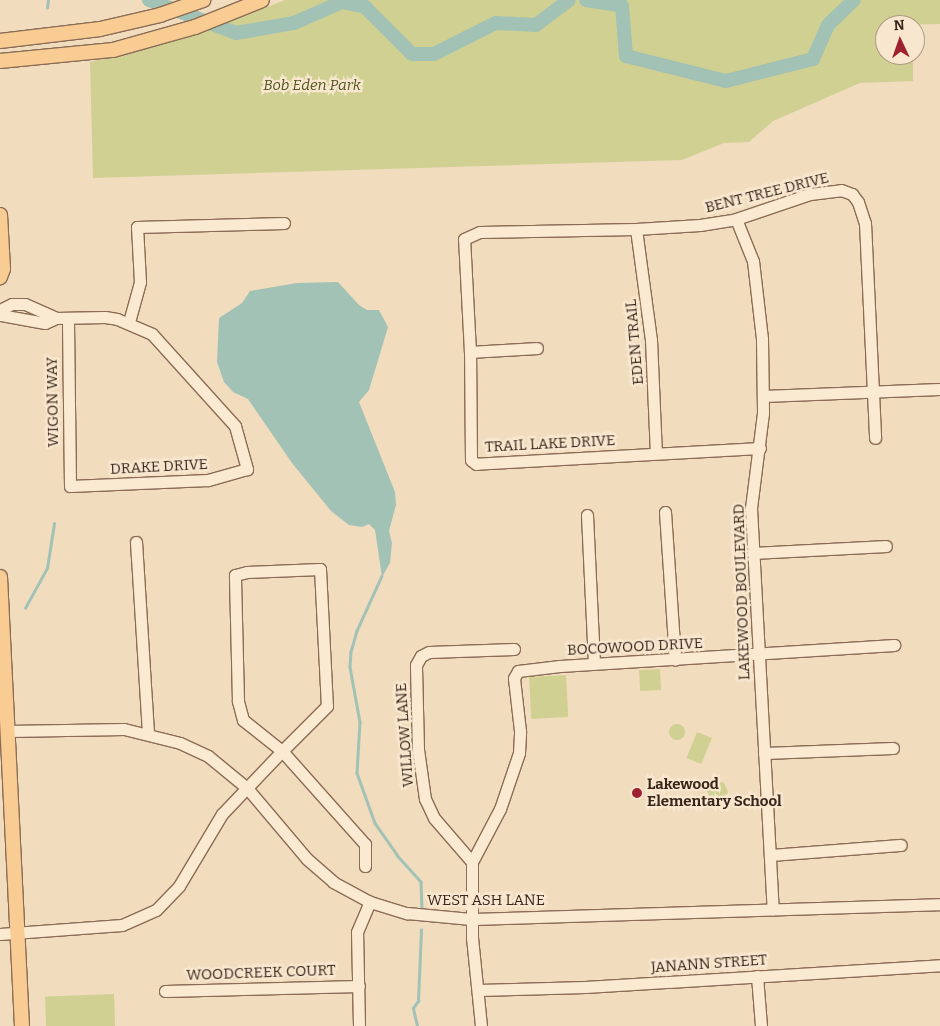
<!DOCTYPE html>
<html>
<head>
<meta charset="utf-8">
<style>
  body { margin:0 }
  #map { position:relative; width:940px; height:1026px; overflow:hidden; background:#f1dcbe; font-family:Bitter,serif }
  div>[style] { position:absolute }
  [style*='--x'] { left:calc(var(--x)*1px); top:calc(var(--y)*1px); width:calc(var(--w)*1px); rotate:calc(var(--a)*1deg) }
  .green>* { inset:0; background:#d0d092; transform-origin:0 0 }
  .round { border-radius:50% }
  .water>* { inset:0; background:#a2c2b5 }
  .stream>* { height:2.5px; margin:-1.25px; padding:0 1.25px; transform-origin:1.25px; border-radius:1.25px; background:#a2c2b5 }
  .river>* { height:14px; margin:-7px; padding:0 7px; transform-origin:7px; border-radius:7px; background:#a2c2b5 }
  .roads { filter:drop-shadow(1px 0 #8b6c56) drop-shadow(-1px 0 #8b6c56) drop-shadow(0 1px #8b6c56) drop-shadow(0 -1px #8b6c56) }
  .minor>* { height:11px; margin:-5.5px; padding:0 5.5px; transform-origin:5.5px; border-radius:5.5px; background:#fbead2 }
  .major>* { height:14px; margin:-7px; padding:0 7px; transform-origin:7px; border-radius:7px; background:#f8cc92 }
  .dots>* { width:14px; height:14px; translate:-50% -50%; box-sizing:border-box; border:2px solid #f8e7ce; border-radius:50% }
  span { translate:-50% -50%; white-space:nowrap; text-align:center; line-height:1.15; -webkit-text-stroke:4.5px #f8e7ce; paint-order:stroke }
  .park-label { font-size:15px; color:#505720; font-style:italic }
  .street-label { font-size:15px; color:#39261b }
  .poi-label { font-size:15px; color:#39261b; font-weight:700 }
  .left { translate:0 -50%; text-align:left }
  .north { position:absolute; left:875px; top:15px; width:50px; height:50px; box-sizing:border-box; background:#f8e7ce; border:1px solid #ac9a86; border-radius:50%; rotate:357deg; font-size:14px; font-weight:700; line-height:20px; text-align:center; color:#39261b }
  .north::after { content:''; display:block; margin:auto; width:18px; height:22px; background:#9e2131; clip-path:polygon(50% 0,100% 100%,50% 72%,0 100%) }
</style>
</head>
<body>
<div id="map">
  <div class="green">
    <div style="clip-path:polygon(285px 0,940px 0,940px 24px,885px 25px,885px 55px,913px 55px,913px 81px,860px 83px,773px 121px,749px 142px,724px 143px,682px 160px,93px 178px,90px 62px,193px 36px)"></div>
    <div style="left:660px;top:669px;width:21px;height:21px;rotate:87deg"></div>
    <div style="left:566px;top:675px;width:42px;height:37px;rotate:87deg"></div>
    <div class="round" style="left:669px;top:724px;width:16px;height:16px"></div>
    <div style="left:697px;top:732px;width:16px;height:28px;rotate:22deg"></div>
    <div style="clip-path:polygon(713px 779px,724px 783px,728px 792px,723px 802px,710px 797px,704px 785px,706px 780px)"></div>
    <div style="left:114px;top:994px;width:32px;height:69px;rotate:88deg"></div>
  </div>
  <div class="water">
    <div style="clip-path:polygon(338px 282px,359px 305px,367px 310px,379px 310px,388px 327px,369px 390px,359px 402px,395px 492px,396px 505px,389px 531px,392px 543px,390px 563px,382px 577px,375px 530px,369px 524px,362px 527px,349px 525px,331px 511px,292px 463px,248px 399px,233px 392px,224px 382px,217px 362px,219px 318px,242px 303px,250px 291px,297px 283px)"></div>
  </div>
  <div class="stream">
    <div style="--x:47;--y:8;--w:8;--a:-83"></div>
    <div style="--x:382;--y:576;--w:60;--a:114.4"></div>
    <div style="--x:357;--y:631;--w:22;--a:106"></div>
    <div style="--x:351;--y:652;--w:15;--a:94"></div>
    <div style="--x:350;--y:667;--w:56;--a:79.7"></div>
    <div style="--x:360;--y:722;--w:51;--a:93.4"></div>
    <div style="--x:357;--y:773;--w:53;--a:70.2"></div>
    <div style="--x:375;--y:823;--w:39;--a:55"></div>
    <div style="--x:397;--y:855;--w:36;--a:48"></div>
    <div style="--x:421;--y:882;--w:26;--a:88"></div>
    <div style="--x:25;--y:608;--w:46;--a:-61.2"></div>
    <div style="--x:47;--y:568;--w:45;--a:-81"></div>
    <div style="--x:417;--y:1026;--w:18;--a:-103"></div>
    <div style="--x:413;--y:1008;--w:9;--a:-54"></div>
    <div style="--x:418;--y:1001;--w:71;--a:-87.6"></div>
  </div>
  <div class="river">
    <div style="--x:149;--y:0;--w:93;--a:20.8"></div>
    <div style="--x:236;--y:33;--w:59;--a:-9.8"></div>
    <div style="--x:294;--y:23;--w:52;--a:-23.6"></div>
    <div style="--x:342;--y:2;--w:24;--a:12"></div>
    <div style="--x:365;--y:7;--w:66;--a:45"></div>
    <div style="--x:412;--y:54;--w:22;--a:0"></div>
    <div style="--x:434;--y:54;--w:69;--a:-26.6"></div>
    <div style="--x:496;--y:23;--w:40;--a:2.9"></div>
    <div style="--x:536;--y:25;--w:41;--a:-37.1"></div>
    <div style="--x:586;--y:0;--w:36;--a:9"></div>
    <div style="--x:622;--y:6;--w:50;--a:85.4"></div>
    <div style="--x:626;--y:56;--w:103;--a:14"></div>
    <div style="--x:726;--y:81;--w:90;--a:-14.2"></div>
    <div style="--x:813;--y:59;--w:37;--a:-66"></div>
    <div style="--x:828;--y:25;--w:36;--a:-44"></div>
  </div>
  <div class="roads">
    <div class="minor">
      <div style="--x:736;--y:219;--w:45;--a:68"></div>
      <div style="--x:753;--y:261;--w:79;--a:83.4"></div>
      <div style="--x:762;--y:339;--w:74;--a:89.2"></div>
      <div style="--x:763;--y:413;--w:96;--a:97.2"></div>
      <div style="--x:751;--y:508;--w:402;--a:86.9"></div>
      <div style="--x:636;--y:229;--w:112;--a:82.3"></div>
      <div style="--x:651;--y:340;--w:113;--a:87.5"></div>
      <div style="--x:0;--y:310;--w:13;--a:-27"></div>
      <div style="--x:12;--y:304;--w:13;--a:0"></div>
      <div style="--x:25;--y:304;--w:34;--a:24"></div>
      <div style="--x:56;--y:318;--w:12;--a:156"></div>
      <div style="--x:45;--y:323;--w:46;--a:-169.9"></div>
      <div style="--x:56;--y:318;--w:49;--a:-1.2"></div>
      <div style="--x:105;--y:317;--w:12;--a:9"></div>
      <div style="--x:117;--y:319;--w:38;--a:23"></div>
      <div style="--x:152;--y:334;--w:124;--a:47.9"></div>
      <div style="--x:235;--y:426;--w:45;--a:74.4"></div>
      <div style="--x:247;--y:469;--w:41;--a:164.2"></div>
      <div style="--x:208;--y:480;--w:138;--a:177.5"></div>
      <div style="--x:70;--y:486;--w:168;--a:-90.7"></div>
      <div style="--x:129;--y:322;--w:41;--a:-74.6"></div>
      <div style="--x:140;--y:282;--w:55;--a:-93.1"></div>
      <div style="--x:137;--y:227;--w:147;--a:-1.6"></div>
      <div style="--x:470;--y:352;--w:67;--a:-3.4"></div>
      <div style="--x:763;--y:396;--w:177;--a:-2.3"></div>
      <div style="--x:760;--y:448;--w:284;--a:176.8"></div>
      <div style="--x:476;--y:464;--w:6;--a:-141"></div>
      <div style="--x:471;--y:460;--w:108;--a:-90.5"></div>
      <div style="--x:470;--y:352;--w:113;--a:-93"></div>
      <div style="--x:464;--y:239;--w:17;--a:-24"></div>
      <div style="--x:480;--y:232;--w:156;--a:-1.1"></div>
      <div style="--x:636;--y:229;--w:64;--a:-3.6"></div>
      <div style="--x:700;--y:225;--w:36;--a:-9"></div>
      <div style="--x:736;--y:219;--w:78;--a:-18.7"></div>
      <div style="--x:810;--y:194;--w:31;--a:-7"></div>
      <div style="--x:841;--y:190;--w:12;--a:20"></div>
      <div style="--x:852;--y:194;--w:10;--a:53"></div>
      <div style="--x:858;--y:202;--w:22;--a:72"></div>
      <div style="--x:865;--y:223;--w:215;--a:87.3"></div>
      <div style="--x:665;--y:512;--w:148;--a:86.1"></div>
      <div style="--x:587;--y:515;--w:149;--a:87.3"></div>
      <div style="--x:136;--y:542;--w:191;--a:86.4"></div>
      <div style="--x:753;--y:553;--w:133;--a:-3"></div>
      <div style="--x:8;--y:731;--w:116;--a:-1"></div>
      <div style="--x:124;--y:729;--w:58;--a:14"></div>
      <div style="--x:180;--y:743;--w:31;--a:25"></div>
      <div style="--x:208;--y:756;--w:50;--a:39.4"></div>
      <div style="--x:247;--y:788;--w:93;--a:49.8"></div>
      <div style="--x:307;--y:859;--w:35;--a:41"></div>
      <div style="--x:333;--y:882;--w:42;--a:28.4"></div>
      <div style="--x:370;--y:902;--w:39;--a:17"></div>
      <div style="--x:407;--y:913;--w:64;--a:5.4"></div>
      <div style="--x:471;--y:919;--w:469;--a:-1.8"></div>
      <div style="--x:764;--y:753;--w:129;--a:-2.2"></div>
      <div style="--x:770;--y:855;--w:131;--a:-4.4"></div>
      <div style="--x:472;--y:862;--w:58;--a:-130.8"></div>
      <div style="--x:434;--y:818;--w:21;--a:-115"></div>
      <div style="--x:425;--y:799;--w:50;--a:-98"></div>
      <div style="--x:418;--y:749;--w:84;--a:-91.4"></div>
      <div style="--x:416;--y:665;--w:10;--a:-61"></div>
      <div style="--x:421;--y:656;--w:9;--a:-27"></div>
      <div style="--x:429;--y:652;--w:85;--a:-2"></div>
      <div style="--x:0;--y:934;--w:122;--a:-4.2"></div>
      <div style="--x:122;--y:925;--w:37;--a:-24"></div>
      <div style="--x:156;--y:910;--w:33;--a:-46"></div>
      <div style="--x:179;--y:886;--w:84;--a:-59.2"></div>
      <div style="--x:222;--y:814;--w:87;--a:-46.4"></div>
      <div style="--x:282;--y:751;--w:50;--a:-141.5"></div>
      <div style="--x:243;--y:720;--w:20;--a:-105"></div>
      <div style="--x:238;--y:701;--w:126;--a:-91.4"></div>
      <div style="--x:235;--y:575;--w:12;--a:-14"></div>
      <div style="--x:247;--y:572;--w:73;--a:-2.4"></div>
      <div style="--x:320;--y:569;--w:137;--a:87.1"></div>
      <div style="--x:327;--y:706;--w:64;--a:135"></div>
      <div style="--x:282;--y:751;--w:125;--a:48.3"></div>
      <div style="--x:365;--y:844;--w:22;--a:90"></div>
      <div style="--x:757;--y:976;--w:50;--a:85.4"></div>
      <div style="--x:479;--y:990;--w:106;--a:-1.6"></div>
      <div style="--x:585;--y:987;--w:356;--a:-3.5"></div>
      <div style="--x:165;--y:991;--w:194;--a:-1.5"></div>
      <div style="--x:359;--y:1026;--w:94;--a:-91.2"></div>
      <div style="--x:357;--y:932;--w:33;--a:-67"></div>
      <div style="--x:481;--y:1026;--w:88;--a:-95.8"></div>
      <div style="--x:472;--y:938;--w:76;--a:-90"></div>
      <div style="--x:472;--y:862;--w:60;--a:-62.2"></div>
      <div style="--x:500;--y:809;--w:59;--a:-71.3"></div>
      <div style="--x:519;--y:753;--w:22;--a:-87"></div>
      <div style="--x:520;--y:731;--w:53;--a:-96.5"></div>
      <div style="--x:514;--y:678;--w:8;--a:-60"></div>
      <div style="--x:518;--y:671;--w:42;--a:-6.8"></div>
      <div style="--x:560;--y:666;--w:335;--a:-3.6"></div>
    </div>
    <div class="major">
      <div style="--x:0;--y:41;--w:101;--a:-6.8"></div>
      <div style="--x:100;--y:29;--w:62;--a:-13.1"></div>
      <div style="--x:160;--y:15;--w:46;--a:-19.2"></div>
      <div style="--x:0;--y:61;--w:114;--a:-5.6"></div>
      <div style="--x:113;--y:50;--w:85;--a:-15.7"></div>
      <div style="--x:195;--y:27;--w:72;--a:-21.9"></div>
      <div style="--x:0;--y:215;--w:54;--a:86.8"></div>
      <div style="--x:3;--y:269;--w:9;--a:111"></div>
      <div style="--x:0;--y:577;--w:450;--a:87.2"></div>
    </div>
  </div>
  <div class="dots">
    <div style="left:637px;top:793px;background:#9e2131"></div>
  </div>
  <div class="park-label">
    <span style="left:312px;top:86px">Bob Eden Park</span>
  </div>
  <div class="street-label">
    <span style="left:767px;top:193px;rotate:-14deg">BENT TREE DRIVE</span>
    <span style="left:635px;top:342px;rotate:-95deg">EDEN TRAIL</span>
    <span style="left:53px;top:402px;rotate:-91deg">WIGON WAY</span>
    <span style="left:550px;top:444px;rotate:-3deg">TRAIL LAKE DRIVE</span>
    <span style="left:159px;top:467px;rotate:-3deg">DRAKE DRIVE</span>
    <span style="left:742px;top:592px;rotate:-92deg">LAKEWOOD BOULEVARD</span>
    <span style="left:635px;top:647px;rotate:-3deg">BOCOWOOD DRIVE</span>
    <span style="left:405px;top:735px;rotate:-94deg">WILLOW LANE</span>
    <span style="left:486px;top:901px">WEST ASH LANE</span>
    <span style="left:709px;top:964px;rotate:-4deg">JANANN STREET</span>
    <span style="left:261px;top:973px;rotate:-2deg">WOODCREEK COURT</span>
  </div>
  <div class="poi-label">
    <span class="left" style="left:647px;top:793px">Lakewood<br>Elementary School</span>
  </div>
  <div class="north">N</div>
</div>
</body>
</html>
